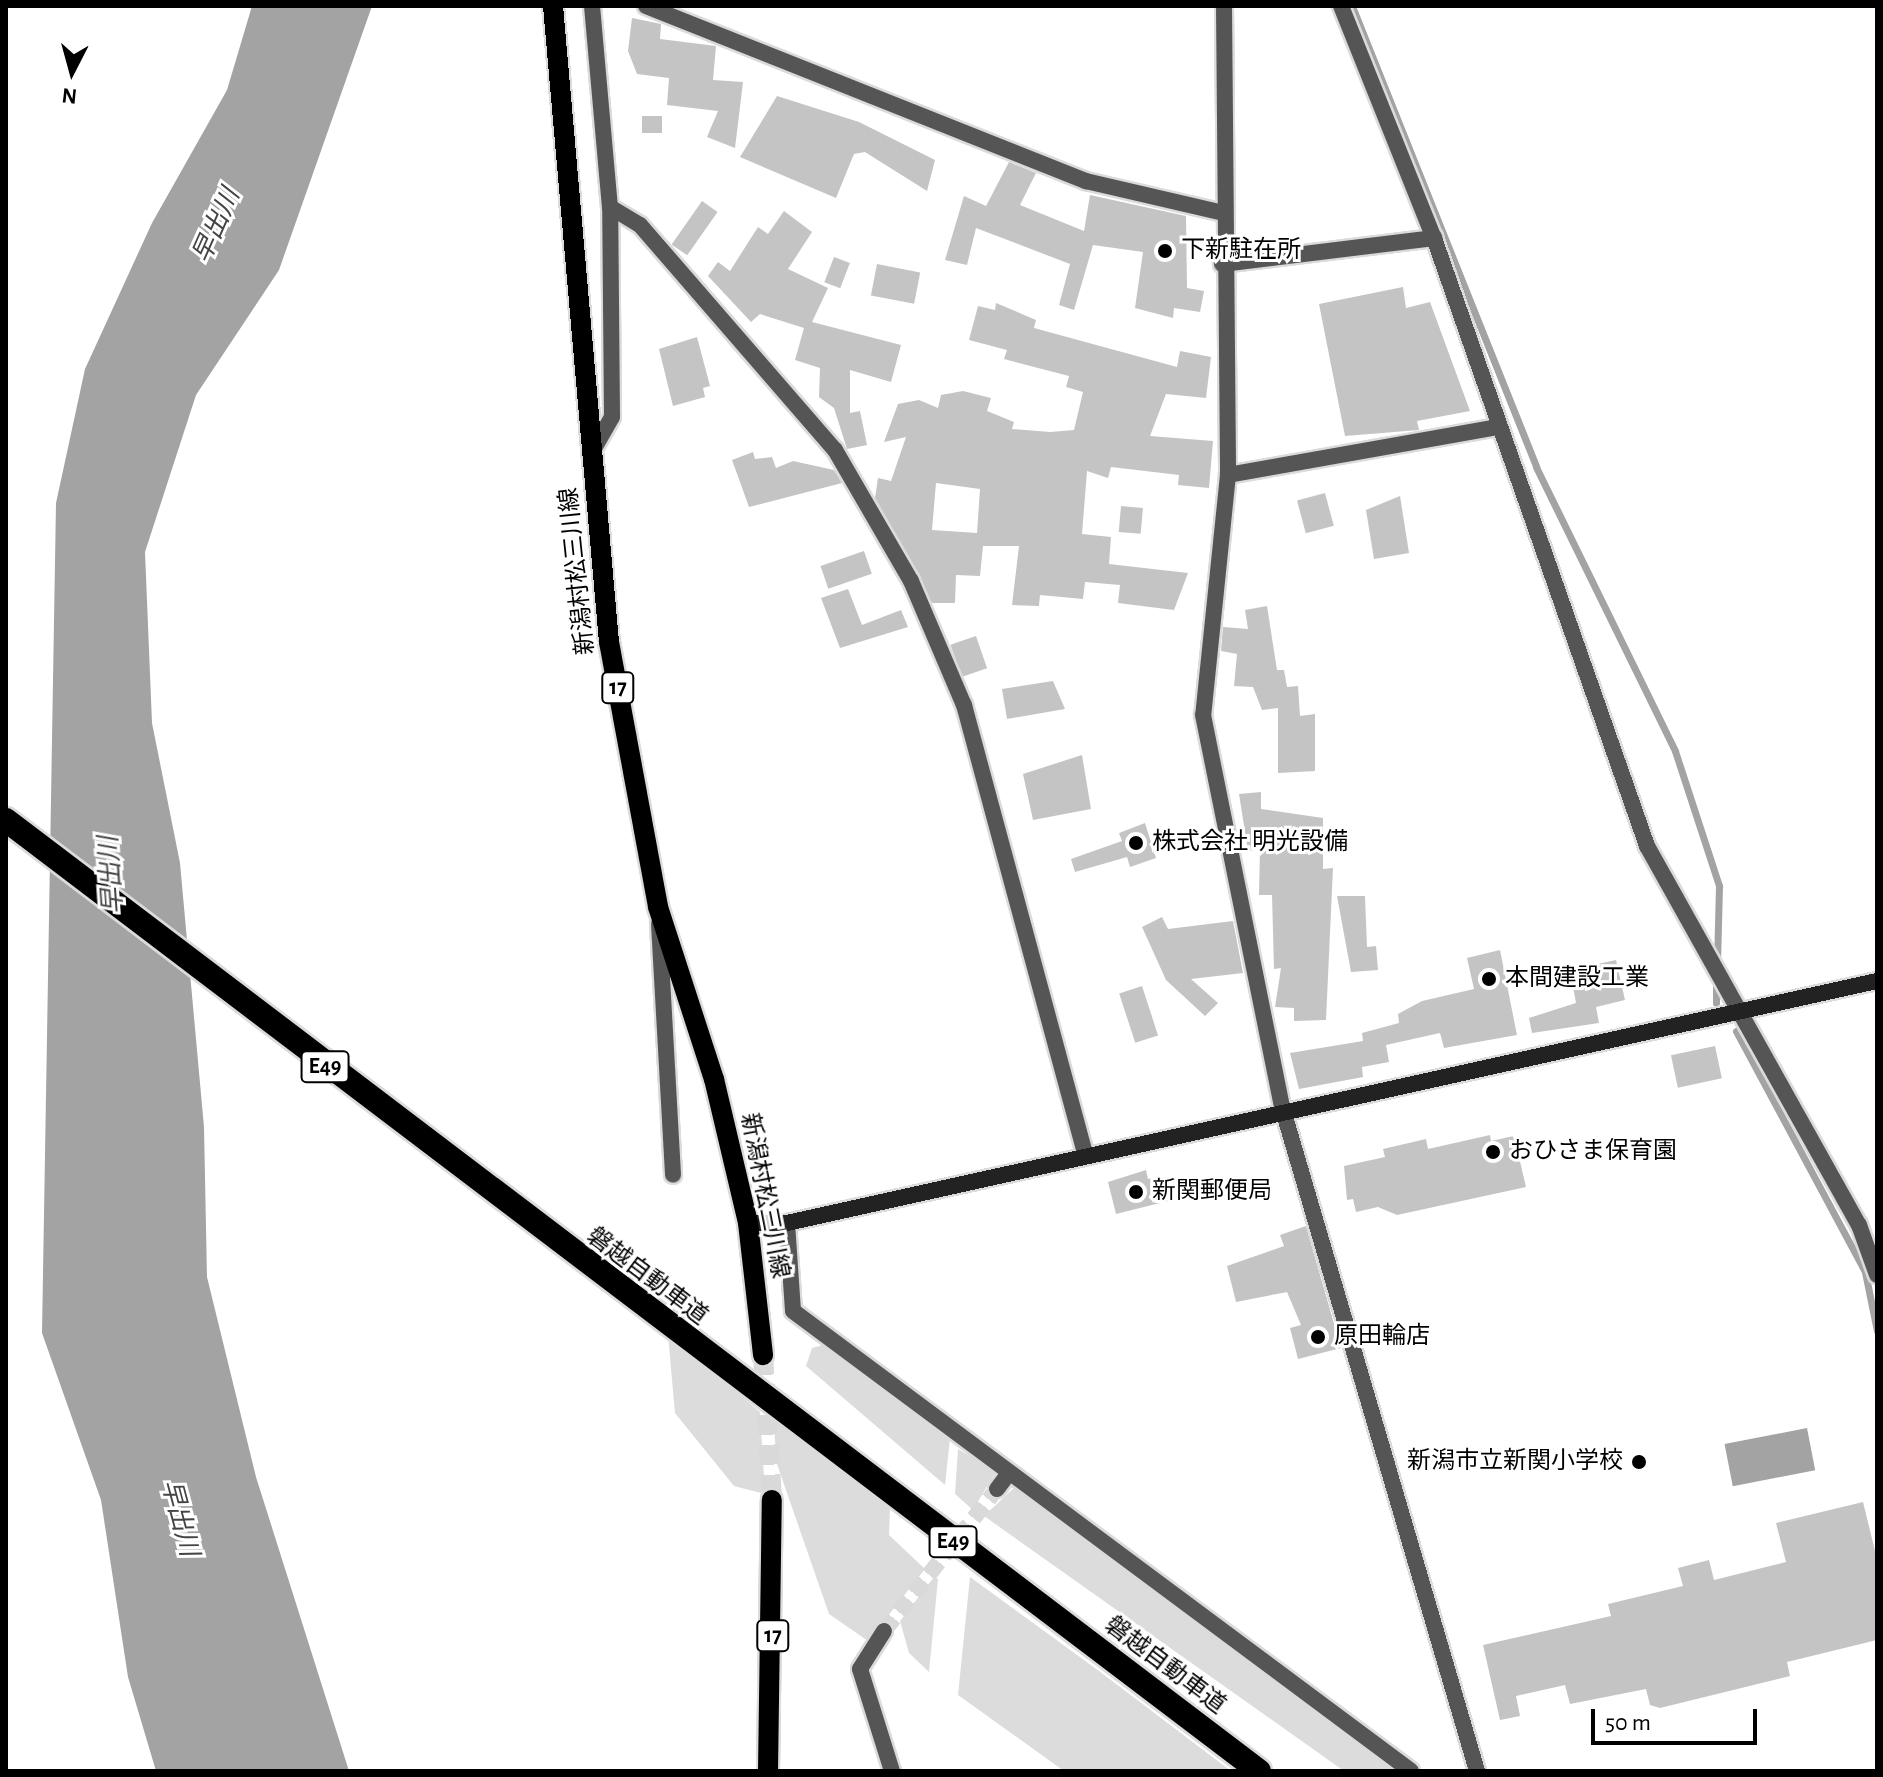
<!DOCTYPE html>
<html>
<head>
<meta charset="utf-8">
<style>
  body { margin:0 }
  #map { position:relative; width:1883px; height:1777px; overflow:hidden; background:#fff; font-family:"Alegreya Sans","Noto Sans JP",sans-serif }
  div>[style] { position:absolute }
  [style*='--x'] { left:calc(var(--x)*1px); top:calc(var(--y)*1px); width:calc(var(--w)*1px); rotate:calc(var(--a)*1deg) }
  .green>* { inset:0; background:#dcdcdc }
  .water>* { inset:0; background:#a3a3a3; transform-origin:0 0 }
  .stream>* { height:7px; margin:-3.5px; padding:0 3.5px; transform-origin:3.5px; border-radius:3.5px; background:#a3a3a3 }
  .building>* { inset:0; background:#c4c4c4; transform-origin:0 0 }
  .street-tunnel>* { height:16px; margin-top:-8px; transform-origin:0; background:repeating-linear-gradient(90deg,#d9d9d9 0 16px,transparent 0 24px) }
  .primary-tunnel>* { height:20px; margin-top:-10px; transform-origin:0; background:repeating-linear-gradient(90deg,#d9d9d9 0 20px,transparent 0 30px) }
  .roads { filter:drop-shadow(2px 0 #dbdbdb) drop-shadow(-2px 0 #dbdbdb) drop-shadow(0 2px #dbdbdb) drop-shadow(0 -2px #dbdbdb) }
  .street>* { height:16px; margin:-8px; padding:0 8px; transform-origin:8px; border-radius:8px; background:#555 }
  .secondary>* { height:16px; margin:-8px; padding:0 8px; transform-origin:8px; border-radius:8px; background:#222 }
  .primary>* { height:20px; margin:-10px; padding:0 10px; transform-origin:10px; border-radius:10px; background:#000 }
  .highway>* { height:24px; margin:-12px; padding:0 12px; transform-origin:12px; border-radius:12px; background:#000 }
  .dots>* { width:22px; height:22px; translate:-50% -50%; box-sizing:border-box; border:4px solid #fff; border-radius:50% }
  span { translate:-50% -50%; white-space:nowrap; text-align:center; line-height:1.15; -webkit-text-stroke:6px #fff; paint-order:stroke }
  .shield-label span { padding:2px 6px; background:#fff; border:2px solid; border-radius:6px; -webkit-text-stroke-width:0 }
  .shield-label { font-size:22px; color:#000; font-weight:700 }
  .poi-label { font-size:24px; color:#000 }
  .left { translate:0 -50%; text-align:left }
  .right { translate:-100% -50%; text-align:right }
  .street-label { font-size:24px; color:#000 }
  .water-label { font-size:26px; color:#444; font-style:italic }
  .frame { position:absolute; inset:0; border:8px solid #000; pointer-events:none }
  .north { position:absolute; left:32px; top:32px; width:80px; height:80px; -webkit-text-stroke:6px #fff; paint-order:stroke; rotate:186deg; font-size:22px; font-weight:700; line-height:32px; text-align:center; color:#000 }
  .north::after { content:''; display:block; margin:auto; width:28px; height:36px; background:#000; clip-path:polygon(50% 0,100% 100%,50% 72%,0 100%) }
  .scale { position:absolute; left:1591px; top:1709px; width:166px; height:36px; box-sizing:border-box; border:4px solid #000; border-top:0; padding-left:10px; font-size:24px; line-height:28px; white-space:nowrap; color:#000; -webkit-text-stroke:6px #fff; paint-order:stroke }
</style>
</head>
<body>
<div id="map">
  <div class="green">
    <div style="clip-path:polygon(668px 1335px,760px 1412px,765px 1494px,734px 1486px,675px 1413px)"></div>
    <div style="clip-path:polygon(827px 1344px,950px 1438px,945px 1485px,806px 1366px,812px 1348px)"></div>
    <div style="clip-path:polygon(773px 1416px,890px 1509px,889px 1535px,925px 1569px,868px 1641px,829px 1614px,777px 1464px)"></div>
    <div style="clip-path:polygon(958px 1449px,996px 1471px,973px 1510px,955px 1494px)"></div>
    <div style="clip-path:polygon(1016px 1486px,1401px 1771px,1344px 1771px,984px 1516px)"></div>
    <div style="clip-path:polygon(934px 1577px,938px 1579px,929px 1672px,909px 1653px,900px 1621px)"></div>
    <div style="clip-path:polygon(970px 1577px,1099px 1671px,1231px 1771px,1064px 1771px,958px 1695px)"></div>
  </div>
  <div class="water">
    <div style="clip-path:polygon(252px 6px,372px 6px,279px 270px,196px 395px,145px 552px,152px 723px,180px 863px,204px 1127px,207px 1277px,256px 1477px,349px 1771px,156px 1771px,128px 1677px,101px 1500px,42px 1333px,56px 503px,85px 369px,152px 223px,227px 90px)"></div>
    <div style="left:1807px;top:1428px;width:43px;height:84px;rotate:79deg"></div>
  </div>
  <div class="stream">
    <div style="--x:1352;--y:6;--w:496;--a:68.2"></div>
    <div style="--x:1536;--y:467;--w:316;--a:63.9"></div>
    <div style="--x:1675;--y:751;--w:142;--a:71.9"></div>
    <div style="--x:1719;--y:886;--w:75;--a:91.5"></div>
    <div style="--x:1716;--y:1003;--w:25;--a:-90"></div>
    <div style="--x:1736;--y:1031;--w:273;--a:61.8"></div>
    <div style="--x:1865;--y:1272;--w:60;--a:78.5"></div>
  </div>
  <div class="building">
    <div style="clip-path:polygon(632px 18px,661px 24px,660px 39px,716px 46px,713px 80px,743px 82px,735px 148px,707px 137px,718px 111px,667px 105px,669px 78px,637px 74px,628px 51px)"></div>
    <div style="clip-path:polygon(777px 96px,859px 122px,935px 160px,927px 191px,865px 152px,854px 154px,836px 198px,740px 157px)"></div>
    <div style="left:642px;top:116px;width:20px;height:17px"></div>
    <div style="clip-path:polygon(1009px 162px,1036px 173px,1020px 205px,1084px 231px,1090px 195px,1186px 216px,1187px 288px,1204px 291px,1200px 312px,1174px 308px,1173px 318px,1135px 308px,1143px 252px,1093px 245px,1074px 310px,1059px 305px,1070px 264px,976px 228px,967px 265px,945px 260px,964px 196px,986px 206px)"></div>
    <div style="left:702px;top:201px;width:19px;height:53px;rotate:35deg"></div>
    <div style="clip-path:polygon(784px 211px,812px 232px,788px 269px,828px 288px,812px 322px,901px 345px,891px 382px,850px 370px,850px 413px,860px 411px,867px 445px,847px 449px,834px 408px,819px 397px,820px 368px,795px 360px,804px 328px,760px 314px,751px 322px,708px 276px,718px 262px,730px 271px,758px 227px,768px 234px)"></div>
    <div style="left:834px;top:257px;width:17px;height:27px;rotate:21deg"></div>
    <div style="left:877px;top:264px;width:44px;height:32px;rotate:11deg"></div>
    <div style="clip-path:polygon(1403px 287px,1406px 308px,1430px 302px,1470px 411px,1417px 421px,1419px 430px,1345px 436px,1319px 304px)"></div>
    <div style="clip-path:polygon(evenodd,996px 303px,1036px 320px,1034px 328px,1177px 367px,1180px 351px,1211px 357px,1206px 398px,1166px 394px,1150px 436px,1213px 441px,1209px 488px,1178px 485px,1179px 475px,1111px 467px,1108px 478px,1087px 471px,1082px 534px,1111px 537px,1109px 564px,1188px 573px,1174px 610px,1118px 603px,1120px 585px,1085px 582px,1083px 599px,1040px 595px,1039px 606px,1012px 605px,1019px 546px,983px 546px,980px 576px,956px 575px,955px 603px,932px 603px,875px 498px,878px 478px,891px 481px,906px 437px,884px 442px,898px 404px,919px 400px,938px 408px,941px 395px,963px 391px,991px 398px,987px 411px,1014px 422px,1012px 429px,1050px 432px,1074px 430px,1083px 392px,1066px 387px,1069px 376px,1004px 359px,1007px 350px,969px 340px,978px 306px,995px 310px,996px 303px,936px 483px,980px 489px,977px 533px,932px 530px,936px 483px)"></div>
    <div style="clip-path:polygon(697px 337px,710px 386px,703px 388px,705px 397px,673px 406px,659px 349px)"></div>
    <div style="clip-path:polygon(753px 452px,755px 459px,772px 457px,776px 468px,793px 461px,834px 470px,842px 483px,749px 507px,732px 460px)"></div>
    <div style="left:1325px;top:493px;width:34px;height:29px;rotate:75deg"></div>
    <div style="clip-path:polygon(1400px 496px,1409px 553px,1374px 559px,1366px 510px)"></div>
    <div style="left:1121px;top:506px;width:22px;height:26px;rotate:5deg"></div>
    <div style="left:864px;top:551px;width:24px;height:46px;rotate:71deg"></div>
    <div style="clip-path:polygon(848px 589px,862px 625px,901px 610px,908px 627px,840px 648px,821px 598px)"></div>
    <div style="clip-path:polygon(1267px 606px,1277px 670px,1284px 670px,1287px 687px,1298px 686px,1300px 716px,1315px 714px,1315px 771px,1278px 773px,1278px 708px,1262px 710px,1253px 687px,1234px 686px,1237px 654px,1221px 651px,1223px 627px,1248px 629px,1245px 610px)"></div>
    <div style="left:976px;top:636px;width:34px;height:27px;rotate:71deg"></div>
    <div style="clip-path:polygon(1053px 681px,1065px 709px,1007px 719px,1002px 689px)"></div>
    <div style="clip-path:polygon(1082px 755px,1091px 809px,1033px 820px,1023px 774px)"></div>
    <div style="clip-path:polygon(1261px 792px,1261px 809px,1323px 818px,1323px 869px,1333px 868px,1326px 1020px,1294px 1021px,1294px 1008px,1275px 1007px,1281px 968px,1274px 969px,1272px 895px,1259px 895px,1260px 849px,1248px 851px,1239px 794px)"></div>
    <div style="clip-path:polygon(1145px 823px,1156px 858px,1130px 867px,1127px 857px,1075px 872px,1071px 859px,1122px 841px,1119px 833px)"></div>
    <div style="clip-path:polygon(1337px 896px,1365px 896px,1367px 947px,1376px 946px,1378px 970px,1351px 972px)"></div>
    <div style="clip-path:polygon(1162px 917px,1168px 929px,1233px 921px,1243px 973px,1191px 979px,1218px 1003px,1205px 1016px,1166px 980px,1142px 927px)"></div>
    <div style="clip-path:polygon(1500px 950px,1517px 1035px,1444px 1048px,1440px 1033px,1386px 1045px,1389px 1062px,1362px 1067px,1363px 1077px,1299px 1089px,1290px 1053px,1363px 1041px,1362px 1033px,1399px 1023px,1398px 1014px,1422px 1001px,1474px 989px,1467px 958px)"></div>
    <div style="clip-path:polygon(1616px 960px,1625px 1000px,1596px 1007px,1599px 1023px,1532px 1033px,1529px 1018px,1576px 1003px,1570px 970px)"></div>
    <div style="left:1142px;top:986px;width:52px;height:24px;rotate:72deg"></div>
    <div style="left:1715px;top:1046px;width:33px;height:45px;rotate:78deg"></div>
    <div style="clip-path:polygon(1490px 1135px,1491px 1141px,1514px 1136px,1526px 1187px,1397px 1215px,1378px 1207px,1356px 1212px,1353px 1199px,1347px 1200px,1344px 1166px,1385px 1157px,1383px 1149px,1426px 1139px,1428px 1149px)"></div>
    <div style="clip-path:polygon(1146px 1170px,1148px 1179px,1160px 1176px,1168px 1201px,1116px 1214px,1108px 1182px)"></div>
    <div style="clip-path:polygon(1306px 1226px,1341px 1348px,1298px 1359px,1290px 1328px,1301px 1325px,1287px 1292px,1236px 1302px,1227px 1266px,1284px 1246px,1280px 1235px)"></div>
    <div style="clip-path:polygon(1863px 1502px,1877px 1559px,1877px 1640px,1787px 1662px,1790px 1676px,1660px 1708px,1650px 1705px,1646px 1689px,1570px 1704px,1565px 1685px,1516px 1696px,1520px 1716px,1500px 1720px,1483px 1645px,1611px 1616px,1608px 1604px,1683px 1586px,1678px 1568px,1709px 1560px,1714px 1580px,1786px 1562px,1776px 1523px)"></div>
  </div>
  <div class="street-tunnel">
    <div style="--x:884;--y:1631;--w:181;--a:-51.5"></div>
  </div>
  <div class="primary-tunnel">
    <div style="--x:763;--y:1355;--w:145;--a:86.4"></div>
  </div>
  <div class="roads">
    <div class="street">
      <div style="--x:592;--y:6;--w:202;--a:84.9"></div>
      <div style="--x:646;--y:6;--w:474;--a:21.7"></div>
      <div style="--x:1086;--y:181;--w:141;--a:13.1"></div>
      <div style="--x:1224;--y:6;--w:469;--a:89.5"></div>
      <div style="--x:1228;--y:475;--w:241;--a:95.9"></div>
      <div style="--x:1203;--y:715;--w:403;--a:78.6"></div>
      <div style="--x:1283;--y:1110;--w:689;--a:73.64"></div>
      <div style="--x:1341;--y:6;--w:250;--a:68.2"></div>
      <div style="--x:1434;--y:238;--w:644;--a:70.69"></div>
      <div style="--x:1647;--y:846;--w:434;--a:60.8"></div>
      <div style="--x:1859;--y:1225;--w:53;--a:70.2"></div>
      <div style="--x:1222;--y:264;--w:214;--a:-7"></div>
      <div style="--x:592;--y:452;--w:40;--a:-60.3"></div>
      <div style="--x:612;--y:417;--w:210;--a:-90.5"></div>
      <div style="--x:610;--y:207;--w:35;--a:31"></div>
      <div style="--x:640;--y:225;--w:298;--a:49.1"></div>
      <div style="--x:835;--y:450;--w:151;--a:59.9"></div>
      <div style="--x:911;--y:581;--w:135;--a:66.9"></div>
      <div style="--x:964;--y:705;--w:463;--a:74.9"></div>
      <div style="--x:1228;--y:475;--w:274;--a:-10.1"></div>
      <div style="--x:659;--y:924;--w:251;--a:86.8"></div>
      <div style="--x:787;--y:1223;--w:88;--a:86.1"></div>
      <div style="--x:793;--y:1311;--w:770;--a:36.66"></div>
      <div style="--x:997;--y:1489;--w:20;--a:-53"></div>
      <div style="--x:884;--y:1631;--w:45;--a:122.3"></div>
      <div style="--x:860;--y:1669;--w:107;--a:72.6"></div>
    </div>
    <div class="secondary">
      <div style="--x:748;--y:1223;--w:39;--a:0"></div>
      <div style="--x:787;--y:1223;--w:1117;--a:-12.52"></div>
    </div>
    <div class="primary">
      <div style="--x:553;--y:6;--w:638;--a:84.97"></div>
      <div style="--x:609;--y:642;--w:269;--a:79.5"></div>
      <div style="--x:658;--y:907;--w:181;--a:72"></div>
      <div style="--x:714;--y:1079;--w:148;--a:76.7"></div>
      <div style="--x:748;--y:1223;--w:133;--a:83.5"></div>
      <div style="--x:768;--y:1771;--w:271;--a:-89.2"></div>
    </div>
    <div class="highway">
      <div style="--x:6;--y:820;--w:1573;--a:37.2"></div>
    </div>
  </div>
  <div class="dots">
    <div style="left:1165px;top:251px;background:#000"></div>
    <div style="left:1136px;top:843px;background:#000"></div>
    <div style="left:1489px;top:979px;background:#000"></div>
    <div style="left:1493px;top:1152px;background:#000"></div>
    <div style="left:1136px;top:1192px;background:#000"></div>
    <div style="left:1318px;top:1337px;background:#000"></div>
    <div style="left:1639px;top:1462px;background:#000"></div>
  </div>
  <div class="shield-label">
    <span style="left:618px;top:688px">17</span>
    <span style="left:325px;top:1067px">E49</span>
    <span style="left:953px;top:1542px">E49</span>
    <span style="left:773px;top:1636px">17</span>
  </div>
  <div class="poi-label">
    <span class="left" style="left:1181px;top:251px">下新駐在所</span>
    <span class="left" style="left:1152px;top:843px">株式会社 明光設備</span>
    <span class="left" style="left:1505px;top:979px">本間建設工業</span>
    <span class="left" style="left:1509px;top:1152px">おひさま保育園</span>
    <span class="left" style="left:1152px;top:1192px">新関郵便局</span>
    <span class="left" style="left:1334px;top:1337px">原田輪店</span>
    <span class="right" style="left:1623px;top:1462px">新潟市立新関小学校</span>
  </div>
  <div class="street-label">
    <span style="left:578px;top:571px;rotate:-96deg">新潟村松三川線</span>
    <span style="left:764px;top:1196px;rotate:79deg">新潟村松三川線</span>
    <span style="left:647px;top:1277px;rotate:37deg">磐越自動車道</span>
    <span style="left:1165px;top:1666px;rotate:37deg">磐越自動車道</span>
  </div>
  <div class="water-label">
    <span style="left:217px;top:226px;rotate:-66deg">早出川</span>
    <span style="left:112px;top:875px;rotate:-94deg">早出川</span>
    <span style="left:179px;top:1518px;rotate:75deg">早出川</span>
  </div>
  <div class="frame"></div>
  <div class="north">N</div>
  <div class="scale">50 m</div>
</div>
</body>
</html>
